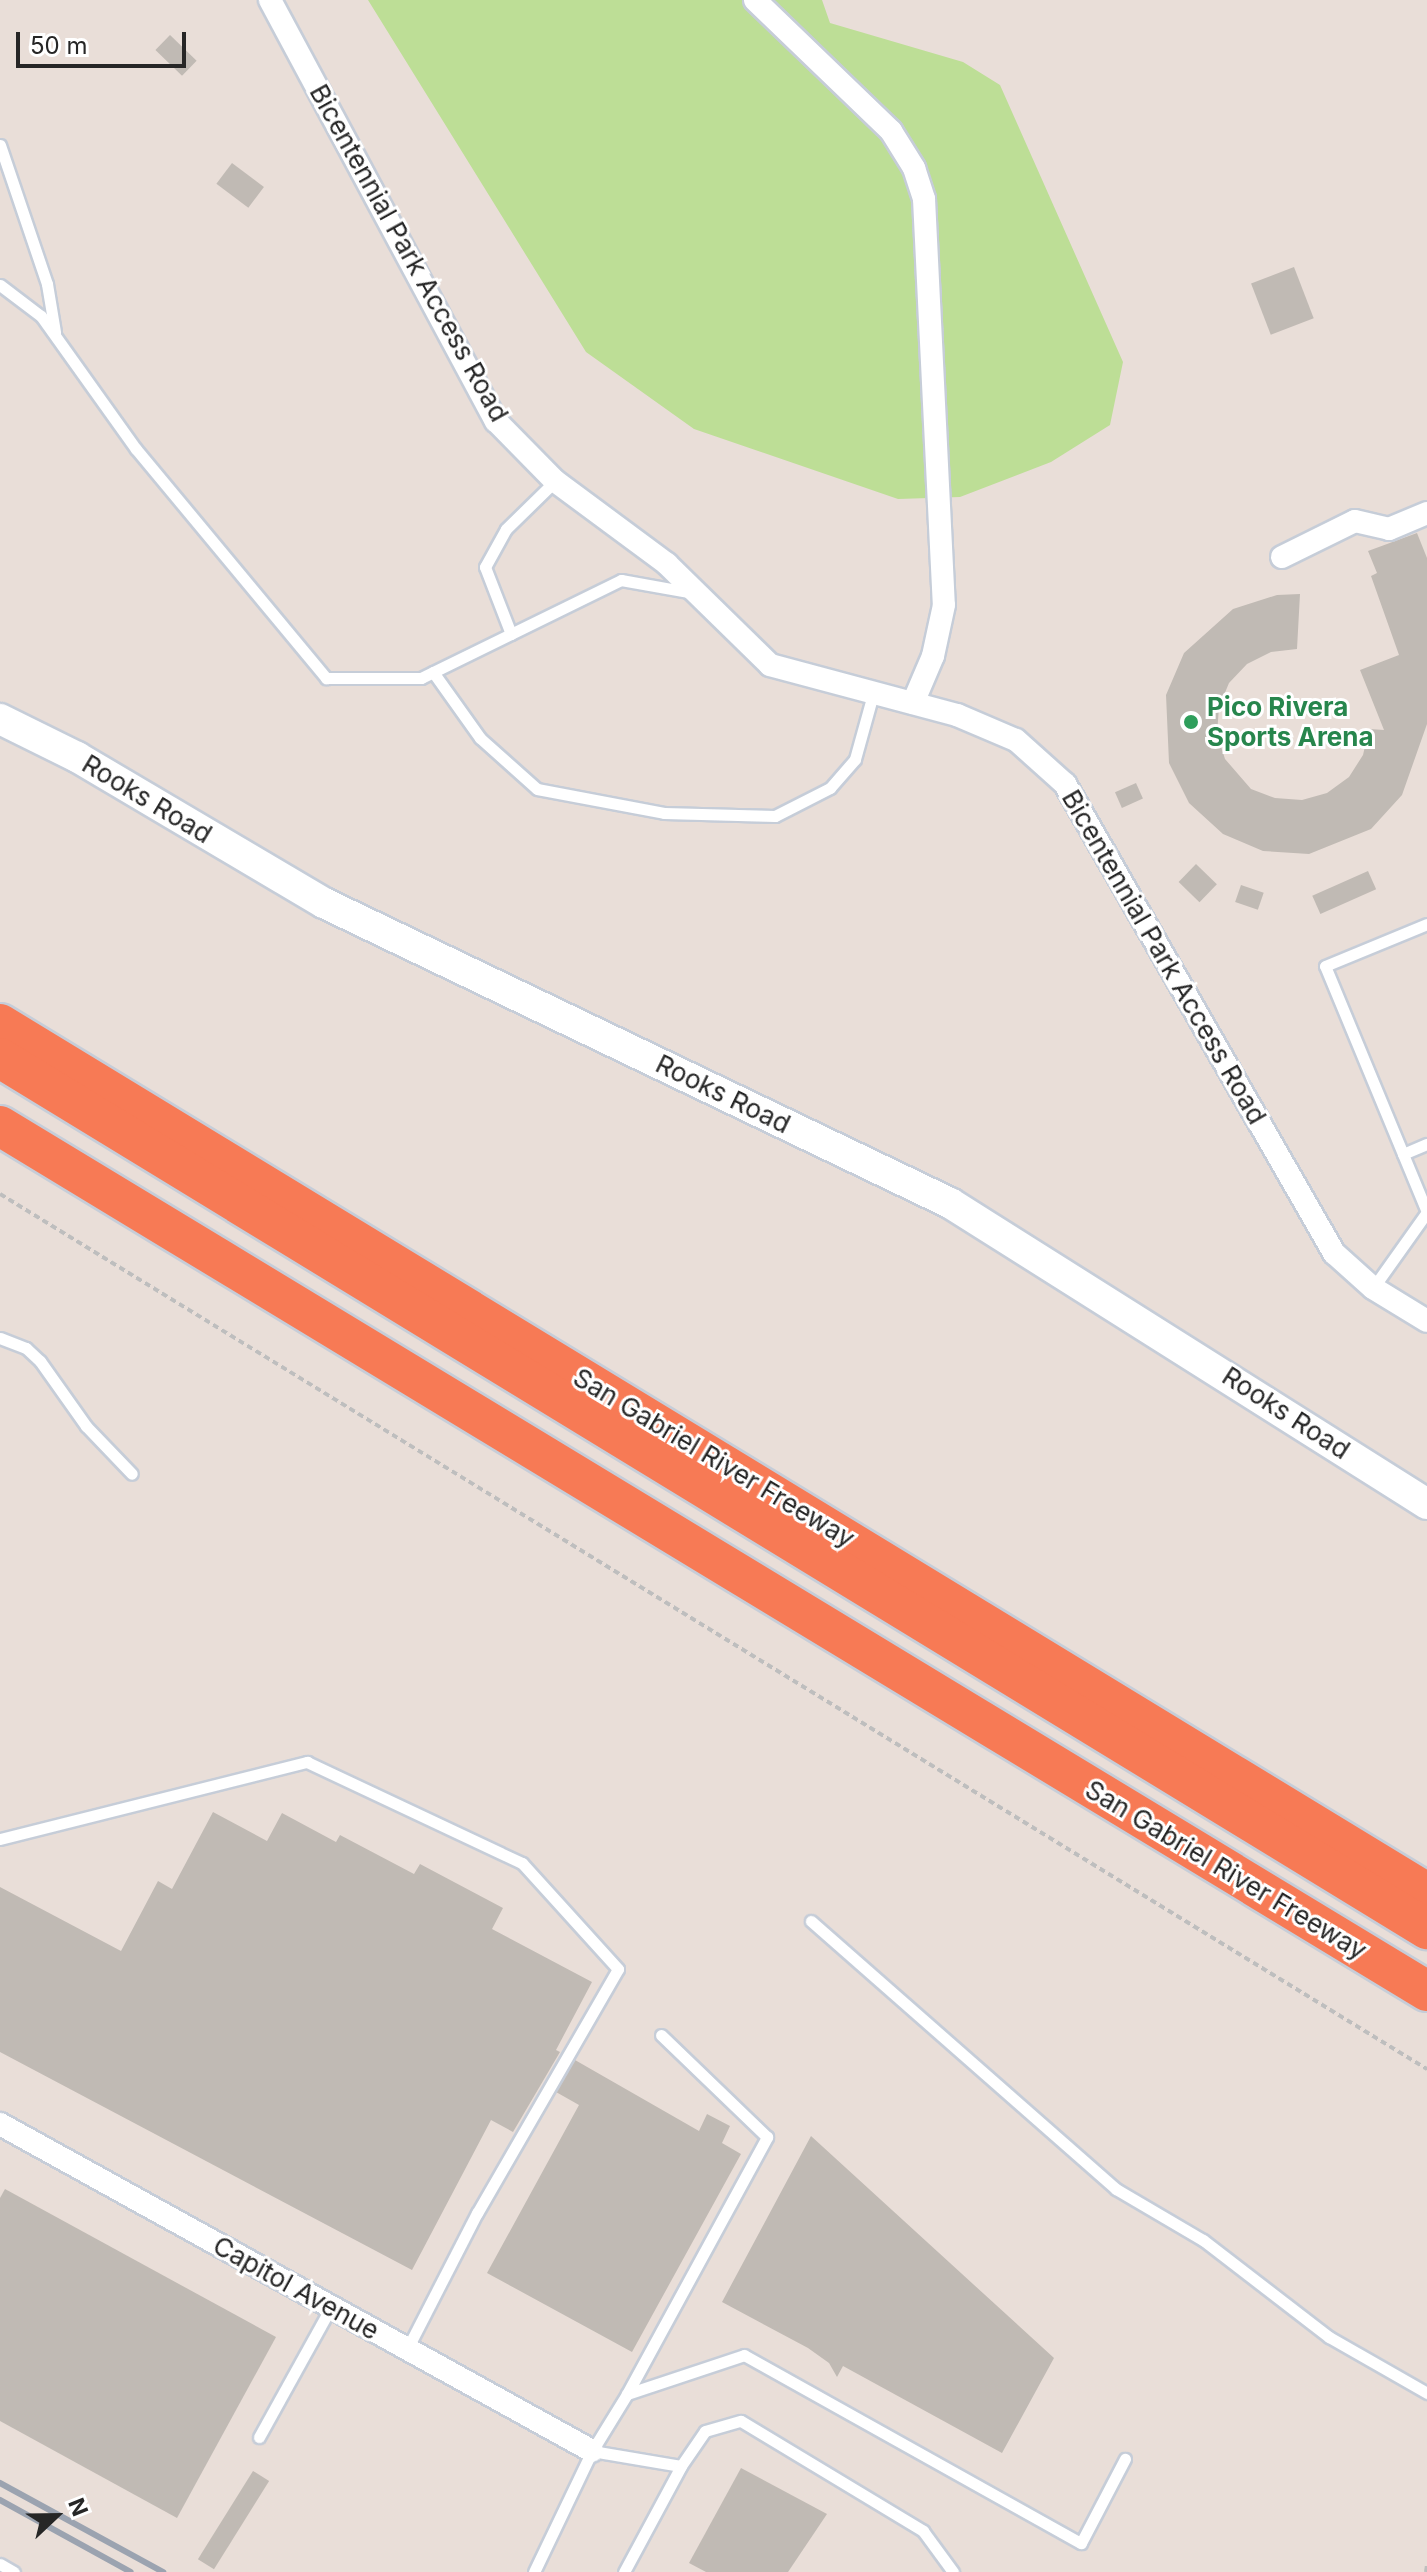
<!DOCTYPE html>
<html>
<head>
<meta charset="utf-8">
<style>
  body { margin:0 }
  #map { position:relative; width:1427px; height:2572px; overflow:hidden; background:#e9ded8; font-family:Inter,sans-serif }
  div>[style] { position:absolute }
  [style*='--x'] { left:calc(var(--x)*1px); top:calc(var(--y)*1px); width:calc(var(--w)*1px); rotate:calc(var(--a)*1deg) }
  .green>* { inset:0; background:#bdde96 }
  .building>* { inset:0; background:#c0bab4; transform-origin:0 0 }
  .path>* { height:4px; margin-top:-2px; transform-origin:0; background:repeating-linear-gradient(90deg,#bebebe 0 6px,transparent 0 10px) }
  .roads { filter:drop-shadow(2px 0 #c6cdd8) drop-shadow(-2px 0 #c6cdd8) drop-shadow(0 2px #c6cdd8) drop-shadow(0 -2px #c6cdd8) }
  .lane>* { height:11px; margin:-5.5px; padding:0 5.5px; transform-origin:5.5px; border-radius:5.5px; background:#fff }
  .street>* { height:22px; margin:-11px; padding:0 11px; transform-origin:11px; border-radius:11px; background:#fff }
  .secondary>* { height:30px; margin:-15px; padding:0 15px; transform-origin:15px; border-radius:15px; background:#fff }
  .highway>* { height:40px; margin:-20px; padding:0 20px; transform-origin:20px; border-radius:20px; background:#f77a55 }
  .rail>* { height:6px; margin:-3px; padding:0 3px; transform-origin:3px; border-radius:3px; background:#9ba3b0 }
  .dots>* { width:22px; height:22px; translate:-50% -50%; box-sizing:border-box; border:4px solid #fff; border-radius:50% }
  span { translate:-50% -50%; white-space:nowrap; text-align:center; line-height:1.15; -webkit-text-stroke:6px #fff; paint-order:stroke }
  .street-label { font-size:26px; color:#262626 }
  .leisure-label { font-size:26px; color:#27864d; font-weight:700 }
  .left { translate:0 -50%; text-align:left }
  .north { position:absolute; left:16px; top:2476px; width:80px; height:80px; -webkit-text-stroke:6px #fff; paint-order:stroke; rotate:68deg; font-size:22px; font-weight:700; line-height:32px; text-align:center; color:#262626 }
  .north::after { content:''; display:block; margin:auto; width:28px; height:36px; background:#262626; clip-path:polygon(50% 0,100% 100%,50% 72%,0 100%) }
  .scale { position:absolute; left:16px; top:32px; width:170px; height:36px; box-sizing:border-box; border:4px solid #262626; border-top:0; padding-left:10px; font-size:24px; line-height:28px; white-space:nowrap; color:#262626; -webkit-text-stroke:6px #fff; paint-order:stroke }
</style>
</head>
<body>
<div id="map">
  <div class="green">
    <div style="clip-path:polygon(368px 0,822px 0,830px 23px,963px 62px,1000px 85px,1123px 362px,1110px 425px,1051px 462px,960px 497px,898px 499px,694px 429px,586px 352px)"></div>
  </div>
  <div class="building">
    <div style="left:170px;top:35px;width:37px;height:21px;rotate:44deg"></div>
    <div style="left:232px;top:163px;width:40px;height:26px;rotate:37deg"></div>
    <div style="left:1294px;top:267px;width:55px;height:46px;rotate:69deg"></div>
    <div style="clip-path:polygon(1417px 533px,1427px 558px,1427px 724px,1402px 795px,1371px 829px,1309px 854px,1263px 851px,1223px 834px,1189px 803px,1169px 763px,1166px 695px,1184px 653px,1233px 609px,1277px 595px,1300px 594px,1297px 649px,1271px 652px,1247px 664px,1229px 683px,1219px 707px,1217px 734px,1225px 759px,1251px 789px,1275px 798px,1302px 800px,1327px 793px,1349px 777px,1363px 755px,1369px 729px,1384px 730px,1360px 670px,1399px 655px,1371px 576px,1377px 573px,1368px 551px)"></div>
    <div style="left:1136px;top:783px;width:17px;height:23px;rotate:66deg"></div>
    <div style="left:1196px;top:864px;width:29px;height:25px;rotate:44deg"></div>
    <div style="left:1368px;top:871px;width:20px;height:61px;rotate:66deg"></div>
    <div style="left:1241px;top:885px;width:24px;height:18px;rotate:19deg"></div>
    <div style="clip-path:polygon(213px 1812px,267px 1841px,282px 1813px,336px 1842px,340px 1835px,414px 1874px,420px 1864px,503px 1908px,492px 1929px,592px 1982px,556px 2050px,560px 2052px,513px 2132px,491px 2120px,412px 2270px,0 2052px,0 1887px,121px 1951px,158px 1881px,172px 1889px)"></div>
    <div style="clip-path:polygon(575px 2060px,699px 2131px,707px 2114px,730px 2126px,722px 2143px,741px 2154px,632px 2352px,487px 2273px,579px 2105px,556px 2092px)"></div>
    <div style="clip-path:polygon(811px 2136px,1054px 2358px,1002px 2453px,843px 2366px,837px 2377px,829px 2363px,808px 2348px,722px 2302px)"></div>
    <div style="clip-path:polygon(5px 2189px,276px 2337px,177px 2518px,0 2421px,0 2198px)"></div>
    <div style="clip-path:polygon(741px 2468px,827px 2514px,788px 2572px,706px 2572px,689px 2563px)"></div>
    <div style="left:253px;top:2471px;width:19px;height:104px;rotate:32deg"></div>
  </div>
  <div class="path">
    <div style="--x:0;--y:1194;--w:1674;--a:31.52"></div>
    <div style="--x:1426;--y:2572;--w:7;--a:-82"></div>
  </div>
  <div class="roads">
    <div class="lane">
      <div style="--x:0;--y:145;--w:147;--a:71.3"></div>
      <div style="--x:47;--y:284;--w:49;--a:80.5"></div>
      <div style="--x:0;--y:285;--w:51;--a:37.1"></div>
      <div style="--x:41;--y:316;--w:163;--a:54.5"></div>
      <div style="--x:136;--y:449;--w:298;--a:50.3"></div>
      <div style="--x:326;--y:678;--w:95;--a:0"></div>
      <div style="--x:421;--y:678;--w:223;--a:-26.1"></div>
      <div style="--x:621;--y:580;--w:73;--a:10.2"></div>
      <div style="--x:511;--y:634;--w:72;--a:-111.2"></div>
      <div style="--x:485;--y:567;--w:43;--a:-61.1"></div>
      <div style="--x:506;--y:529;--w:69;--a:-44.4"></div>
      <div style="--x:433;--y:672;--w:81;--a:54.5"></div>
      <div style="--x:480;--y:738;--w:76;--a:41.8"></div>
      <div style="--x:537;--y:789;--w:129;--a:10.7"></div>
      <div style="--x:664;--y:813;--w:111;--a:1.5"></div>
      <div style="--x:775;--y:816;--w:62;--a:-27"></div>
      <div style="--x:830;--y:788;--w:38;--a:-49"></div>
      <div style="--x:855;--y:759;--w:67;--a:-74.5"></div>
      <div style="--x:1403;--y:1154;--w:26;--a:-23"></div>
      <div style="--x:1427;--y:1212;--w:266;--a:-112.5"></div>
      <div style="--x:1325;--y:966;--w:110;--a:-22.4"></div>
      <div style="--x:1373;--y:1288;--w:93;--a:-54.6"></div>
      <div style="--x:0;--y:1338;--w:28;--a:21"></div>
      <div style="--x:26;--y:1348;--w:19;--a:43"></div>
      <div style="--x:40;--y:1361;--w:80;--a:54.7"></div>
      <div style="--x:86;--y:1426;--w:66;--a:46.2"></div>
      <div style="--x:0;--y:1839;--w:317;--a:-14.1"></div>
      <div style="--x:307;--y:1762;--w:238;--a:25.2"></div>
      <div style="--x:522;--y:1863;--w:143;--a:47.8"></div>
      <div style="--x:618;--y:1969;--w:282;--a:120"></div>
      <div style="--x:477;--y:2213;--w:153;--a:117.2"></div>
      <div style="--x:811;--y:1921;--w:406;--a:41.3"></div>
      <div style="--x:1116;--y:2189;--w:101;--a:30.4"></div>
      <div style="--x:1203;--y:2240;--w:159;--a:37.6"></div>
      <div style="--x:1329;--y:2337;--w:113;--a:29.7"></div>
      <div style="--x:627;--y:2394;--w:293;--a:-61.4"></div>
      <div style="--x:767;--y:2137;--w:147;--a:-136.1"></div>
      <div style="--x:259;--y:2437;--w:149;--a:-61"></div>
      <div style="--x:592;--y:2451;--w:90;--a:9.6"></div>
      <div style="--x:681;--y:2466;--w:42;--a:-55.6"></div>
      <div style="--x:705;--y:2431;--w:37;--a:-16"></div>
      <div style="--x:741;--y:2421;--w:213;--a:31.1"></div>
      <div style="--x:923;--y:2531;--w:51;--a:53.8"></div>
      <div style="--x:0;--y:2564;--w:16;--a:30"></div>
      <div style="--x:534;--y:2572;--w:134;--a:-64.4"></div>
      <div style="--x:592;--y:2451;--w:67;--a:-58.4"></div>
      <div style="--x:627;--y:2394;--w:123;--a:-18.4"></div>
      <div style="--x:744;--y:2355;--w:386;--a:29.2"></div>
      <div style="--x:1081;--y:2543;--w:95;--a:-62.4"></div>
      <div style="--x:624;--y:2572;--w:120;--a:-61.7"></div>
    </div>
    <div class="street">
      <div style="--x:270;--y:0;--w:478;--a:61.8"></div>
      <div style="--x:496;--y:421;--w:84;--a:45.5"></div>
      <div style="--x:555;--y:481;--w:139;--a:36.5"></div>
      <div style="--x:667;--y:564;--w:144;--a:44.4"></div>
      <div style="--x:770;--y:665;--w:194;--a:15"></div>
      <div style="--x:957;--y:715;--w:64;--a:23"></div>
      <div style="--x:1016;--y:740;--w:66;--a:41.9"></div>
      <div style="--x:1065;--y:784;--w:541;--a:60.16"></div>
      <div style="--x:1334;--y:1253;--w:52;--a:41.9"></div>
      <div style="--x:1373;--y:1288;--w:63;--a:31.4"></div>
      <div style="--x:755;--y:0;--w:189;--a:43.9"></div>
      <div style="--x:891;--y:131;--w:44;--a:58.1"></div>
      <div style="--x:914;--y:168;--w:33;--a:72"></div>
      <div style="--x:924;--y:199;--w:406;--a:87.2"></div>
      <div style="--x:944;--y:605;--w:52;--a:102.2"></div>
      <div style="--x:933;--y:656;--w:51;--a:113.1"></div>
      <div style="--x:1282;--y:557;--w:81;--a:-26.3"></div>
      <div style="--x:1355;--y:521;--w:35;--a:13"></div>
      <div style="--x:1389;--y:529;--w:41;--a:-22.8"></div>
      <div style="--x:0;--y:2124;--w:676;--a:28.91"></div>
    </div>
    <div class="secondary">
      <div style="--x:0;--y:719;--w:86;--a:26.3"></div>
      <div style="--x:77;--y:757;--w:287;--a:30.6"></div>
      <div style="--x:324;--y:903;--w:694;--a:25.61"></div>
      <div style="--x:950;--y:1203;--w:564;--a:32.25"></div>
    </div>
    <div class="highway">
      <div style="--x:0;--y:1024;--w:1671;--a:31.34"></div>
      <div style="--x:0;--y:1058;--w:1672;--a:31.4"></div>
      <div style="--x:0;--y:1126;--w:1669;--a:31.22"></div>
    </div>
  </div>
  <div class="rail">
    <div style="--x:0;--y:2483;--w:186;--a:28.6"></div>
    <div style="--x:0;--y:2500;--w:149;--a:28.8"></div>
  </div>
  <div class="dots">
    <div style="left:1191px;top:722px;background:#2e9e5b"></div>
  </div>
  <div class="street-label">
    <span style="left:409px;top:253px;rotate:61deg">Bicentennial Park Access Road</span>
    <span style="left:147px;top:799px;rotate:31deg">Rooks Road</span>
    <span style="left:1164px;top:957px;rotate:60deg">Bicentennial Park Access Road</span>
    <span style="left:723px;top:1094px;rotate:26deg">Rooks Road</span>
    <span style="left:1286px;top:1413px;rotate:33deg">Rooks Road</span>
    <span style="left:714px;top:1458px;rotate:31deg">San Gabriel River Freeway</span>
    <span style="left:1226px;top:1870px;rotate:31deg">San Gabriel River Freeway</span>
    <span style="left:296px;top:2288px;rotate:29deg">Capitol Avenue</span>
  </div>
  <div class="leisure-label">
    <span class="left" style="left:1207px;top:722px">Pico Rivera<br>Sports Arena</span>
  </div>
  <div class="north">N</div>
  <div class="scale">50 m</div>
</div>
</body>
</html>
